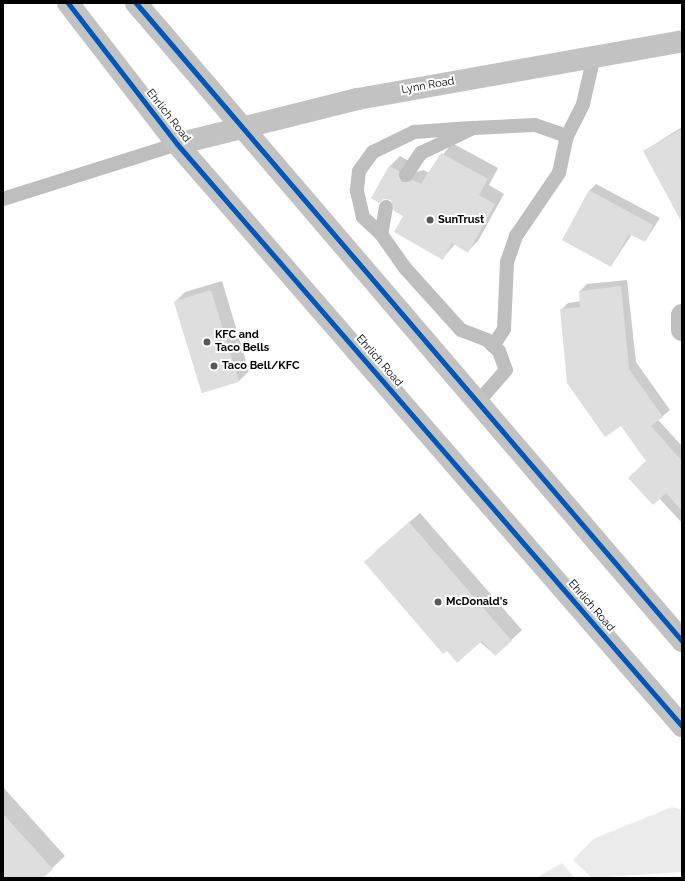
<!DOCTYPE html>
<html>
<head>
<meta charset="utf-8">
<style>
  body { margin:0 }
  #map { position:relative; width:685px; height:881px; overflow:hidden; background:#fff; font-family:Raleway,sans-serif }
  div>[style] { position:absolute }
  [style*='--x'] { left:calc(var(--x)*1px); top:calc(var(--y)*1px); width:calc(var(--w)*1px); rotate:calc(var(--a)*1deg) }
  .green>* { inset:0; background:#ebebeb }
  .shadow>* { inset:0; background:#0003 }
  .building>* { inset:0; background:#dedede; transform-origin:0 0 }
  .lane>* { height:14px; margin:-7px; padding:0 7px; transform-origin:7px; border-radius:7px; background:#bebebe }
  .street>* { height:22px; margin:-11px; padding:0 11px; transform-origin:11px; border-radius:11px; background:#bebebe }
  .secondary>* { height:22px; margin:-11px; padding:0 11px; transform-origin:11px; border-radius:11px; background:#c2c2c2 }
  .cycleway>* { height:5px; margin:-2.5px; padding:0 2.5px; transform-origin:2.5px; border-radius:2.5px; background:#0057b8 }
  .dots>* { width:11px; height:11px; translate:-50% -50%; box-sizing:border-box; border:2px solid #fff; border-radius:50% }
  span { translate:-50% -50%; white-space:nowrap; text-align:center; line-height:1.15; -webkit-text-stroke:4px #fff; paint-order:stroke }
  .street-label { font-size:11px; color:#000 }
  .poi-label { font-size:11px; color:#000; font-weight:700 }
  .left { translate:0 -50%; text-align:left }
  .frame { position:absolute; inset:0; border:4px solid #000; pointer-events:none }
</style>
</head>
<body>
<div id="map">
  <div class="green">
    <div style="clip-path:polygon(672px 807px,682px 810px,682px 872px,592px 878px,573px 860px,595px 838px)"></div>
    <div style="clip-path:polygon(562px 863px,575px 878px,536px 878px)"></div>
  </div>
  <div class="shadow">
    <div style="clip-path:polygon(682px 127px,682px 201px,644px 151px)"></div>
    <div style="clip-path:polygon(452px 143px,498px 168px,489px 185px,504px 194px,478px 241px,468px 251px,455px 244px,443px 258px,392px 199px,372px 198px,390px 166px,400px 156px,409px 161px,412px 173px,424px 170px,429px 173px)"></div>
    <div style="clip-path:polygon(596px 184px,660px 218px,645px 241px,632px 234px,611px 266px,589px 191px)"></div>
    <div style="clip-path:polygon(627px 280px,636px 362px,670px 410px,658px 420px,682px 446px,682px 523px,659px 498px,647px 461px,561px 310px,568px 303px,581px 301px,580px 291px,587px 284px)"></div>
    <div style="clip-path:polygon(222px 281px,249px 371px,239px 381px,175px 302px,185px 292px)"></div>
    <div style="clip-path:polygon(420px 513px,522px 630px,495px 655px,375px 552px)"></div>
    <div style="clip-path:polygon(3px 787px,65px 856px,42px 878px,3px 878px)"></div>
  </div>
  <div class="building">
    <div style="clip-path:polygon(682px 129px,682px 223px,643px 151px)"></div>
    <div style="clip-path:polygon(441px 153px,488px 179px,479px 195px,495px 204px,468px 253px,452px 243px,443px 260px,394px 232px,403px 216px,394px 211px,391px 200px,384px 199px,379px 203px,371px 198px,389px 166px,399px 171px,402px 182px,413px 180px,421px 184px)"></div>
    <div style="clip-path:polygon(589px 190px,653px 225px,645px 242px,629px 234px,611px 267px,562px 240px)"></div>
    <div style="clip-path:polygon(621px 286px,629px 369px,663px 417px,651px 426px,682px 461px,682px 511px,666px 493px,653px 505px,628px 478px,646px 461px,621px 426px,605px 437px,567px 383px,560px 309px,580px 307px,579px 291px)"></div>
    <div style="left:211px;top:290px;width:96px;height:39px;rotate:73deg"></div>
    <div style="clip-path:polygon(409px 522px,512px 641px,495px 656px,482px 641px,457px 663px,447px 651px,443px 654px,364px 562px)"></div>
    <div style="clip-path:polygon(3px 814px,53px 869px,43px 878px,3px 878px)"></div>
  </div>
  <div class="lane">
    <div style="--x:406;--y:175;--w:27;--a:-56"></div>
    <div style="--x:421;--y:153;--w:58;--a:-25.7"></div>
    <div style="--x:473;--y:128;--w:62;--a:-2.8"></div>
    <div style="--x:535;--y:125;--w:34;--a:19"></div>
    <div style="--x:567;--y:136;--w:36;--a:-63"></div>
    <div style="--x:583;--y:104;--w:49;--a:-77.1"></div>
    <div style="--x:3;--y:199;--w:182;--a:-17.5"></div>
    <div style="--x:386;--y:207;--w:27;--a:100"></div>
    <div style="--x:381;--y:234;--w:42;--a:54.8"></div>
    <div style="--x:405;--y:268;--w:84;--a:47.9"></div>
    <div style="--x:461;--y:330;--w:28;--a:21"></div>
    <div style="--x:487;--y:340;--w:16;--a:43"></div>
    <div style="--x:499;--y:351;--w:20;--a:70"></div>
    <div style="--x:506;--y:370;--w:43;--a:131.2"></div>
    <div style="--x:381;--y:234;--w:25;--a:-137"></div>
    <div style="--x:363;--y:217;--w:28;--a:-103"></div>
    <div style="--x:357;--y:190;--w:19;--a:-84"></div>
    <div style="--x:359;--y:171;--w:24;--a:-54"></div>
    <div style="--x:373;--y:152;--w:46;--a:-26"></div>
    <div style="--x:414;--y:132;--w:57;--a:-4"></div>
    <div style="--x:493;--y:346;--w:20;--a:-57"></div>
    <div style="--x:504;--y:329;--w:67;--a:-87.4"></div>
    <div style="--x:507;--y:262;--w:28;--a:-71"></div>
    <div style="--x:516;--y:236;--w:76;--a:-55.7"></div>
    <div style="--x:559;--y:173;--w:38;--a:-78"></div>
  </div>
  <div class="street">
    <div style="--x:682;--y:315;--w:15;--a:90"></div>
  </div>
  <div class="secondary">
    <div style="--x:68;--y:3;--w:178;--a:52.3"></div>
    <div style="--x:177;--y:144;--w:771;--a:49.05"></div>
    <div style="--x:136;--y:3;--w:840;--a:49.44"></div>
    <div style="--x:177;--y:144;--w:187;--a:-14"></div>
    <div style="--x:358;--y:99;--w:329;--a:-10.1"></div>
  </div>
  <div class="cycleway">
    <div style="--x:68;--y:3;--w:178;--a:52.3"></div>
    <div style="--x:177;--y:144;--w:771;--a:49.05"></div>
    <div style="--x:136;--y:3;--w:840;--a:49.44"></div>
  </div>
  <div class="dots">
    <div style="left:430px;top:220px;background:#595959"></div>
    <div style="left:207px;top:342px;background:#595959"></div>
    <div style="left:214px;top:366px;background:#595959"></div>
    <div style="left:438px;top:602px;background:#595959"></div>
  </div>
  <div class="street-label">
    <span style="left:428px;top:86px;rotate:-10deg">Lynn Road</span>
    <span style="left:168px;top:116px;rotate:52deg">Ehrlich Road</span>
    <span style="left:379px;top:361px;rotate:49deg">Ehrlich Road</span>
    <span style="left:591px;top:606px;rotate:49deg">Ehrlich Road</span>
  </div>
  <div class="poi-label">
    <span class="left" style="left:438px;top:220px">SunTrust</span>
    <span class="left" style="left:215px;top:342px">KFC and<br>Taco Bells</span>
    <span class="left" style="left:222px;top:366px">Taco Bell/KFC</span>
    <span class="left" style="left:446px;top:602px">McDonald's</span>
  </div>
  <div class="frame"></div>
</div>
</body>
</html>
